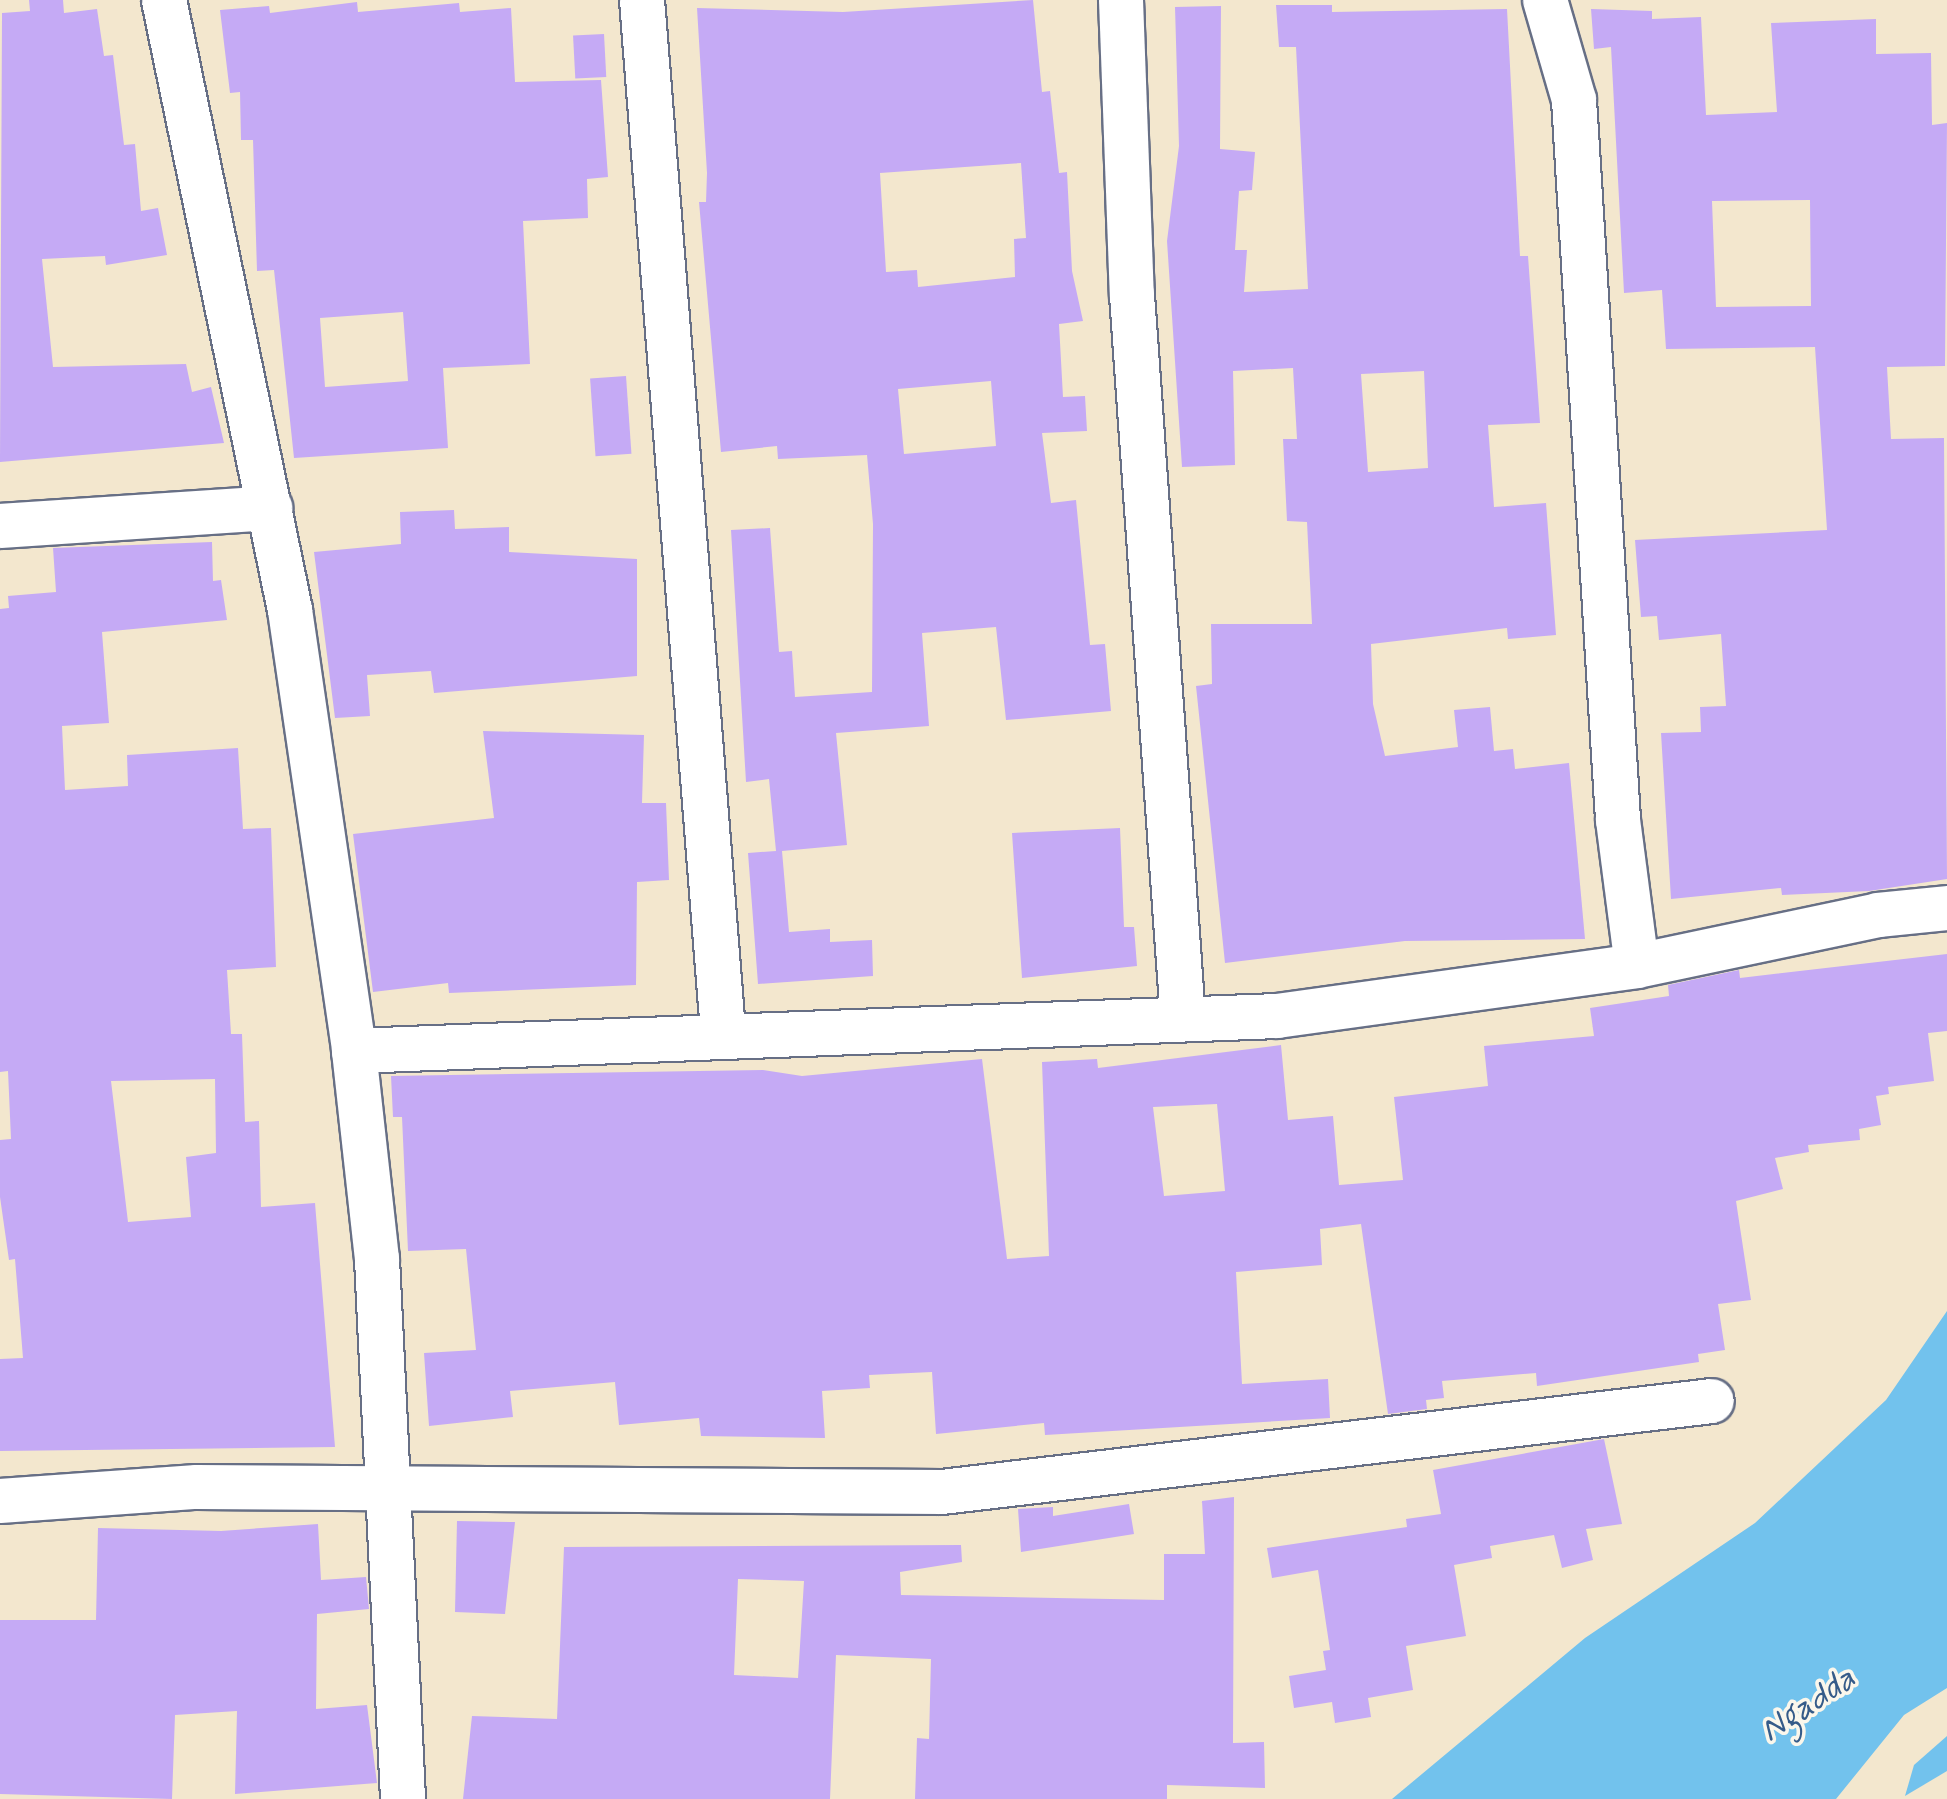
<!DOCTYPE html>
<html>
<head>
<meta charset="utf-8">
<style>
  body { margin:0 }
  #map { position:relative; width:1947px; height:1799px; overflow:hidden; background:#f3e7ce; font-family:Mynerve,sans-serif }
  div>[style] { position:absolute }
  [style*='--x'] { left:calc(var(--x)*1px); top:calc(var(--y)*1px); width:calc(var(--w)*1px); rotate:calc(var(--a)*1deg) }
  .water>* { inset:0; background:#72c2ed }
  .building>* { inset:0; background:#c5aaf5; transform-origin:0 0 }
  .roads { filter:drop-shadow(2px 0 #676f85) drop-shadow(-2px 0 #676f85) drop-shadow(0 2px #676f85) drop-shadow(0 -2px #676f85) }
  .minor>* { height:44px; margin:-22px; padding:0 22px; transform-origin:22px; border-radius:22px; background:#fff }
  span { translate:-50% -50%; white-space:nowrap; text-align:center; line-height:1.15; -webkit-text-stroke:7px #fbf7ec; paint-order:stroke }
  .water-label { font-size:34px; color:#355b89; font-style:italic }
</style>
</head>
<body>
<div id="map">
  <div class="water">
    <div style="clip-path:polygon(1947px 1311px,1947px 1688px,1904px 1715px,1836px 1799px,1392px 1799px,1585px 1638px,1755px 1523px,1886px 1400px)"></div>
    <div style="clip-path:polygon(1947px 1736px,1947px 1771px,1905px 1796px,1914px 1765px)"></div>
  </div>
  <div class="building">
    <div style="clip-path:polygon(29px 0,63px 0,64px 13px,97px 9px,104px 56px,113px 55px,124px 145px,135px 144px,141px 211px,158px 208px,167px 255px,106px 265px,105px 256px,42px 259px,53px 367px,186px 364px,192px 392px,211px 387px,224px 443px,0 462px,2px 13px,30px 11px)"></div>
    <div style="clip-path:polygon(evenodd,1033px 0,1042px 92px,1050px 91px,1059px 173px,1067px 172px,1072px 271px,1083px 321px,1059px 324px,1063px 397px,1085px 396px,1087px 431px,1042px 433px,1051px 503px,1076px 500px,1090px 645px,1105px 644px,1111px 711px,1006px 720px,996px 627px,922px 633px,929px 726px,836px 733px,847px 845px,782px 851px,789px 932px,830px 929px,830px 942px,872px 940px,873px 976px,758px 984px,748px 853px,776px 851px,769px 779px,746px 782px,731px 530px,770px 528px,779px 652px,792px 651px,795px 697px,872px 692px,873px 524px,867px 455px,778px 459px,777px 446px,721px 452px,699px 202px,706px 202px,707px 173px,697px 8px,843px 12px,1033px 0,1021px 163px,1026px 238px,1014px 239px,1015px 277px,918px 287px,917px 270px,886px 272px,880px 173px,1021px 163px,1033px 0,991px 381px,996px 446px,904px 454px,898px 389px,991px 381px)"></div>
    <div style="clip-path:polygon(evenodd,357px 2px,358px 12px,459px 3px,460px 12px,511px 8px,515px 82px,601px 80px,608px 177px,587px 179px,588px 218px,523px 221px,530px 364px,443px 368px,448px 448px,294px 458px,274px 270px,257px 271px,253px 140px,241px 140px,240px 92px,230px 93px,220px 10px,269px 6px,270px 13px,357px 2px,403px 312px,408px 381px,325px 387px,320px 318px,403px 312px)"></div>
    <div style="clip-path:polygon(evenodd,1276px 5px,1332px 5px,1332px 12px,1507px 9px,1520px 256px,1528px 256px,1540px 423px,1488px 425px,1494px 507px,1546px 503px,1556px 635px,1508px 639px,1507px 628px,1371px 644px,1373px 704px,1385px 756px,1458px 747px,1454px 710px,1490px 707px,1494px 751px,1513px 749px,1515px 769px,1569px 763px,1585px 939px,1405px 941px,1225px 963px,1196px 686px,1212px 684px,1211px 624px,1312px 624px,1307px 522px,1287px 521px,1283px 439px,1297px 439px,1293px 368px,1233px 371px,1235px 465px,1182px 467px,1167px 241px,1179px 146px,1175px 7px,1221px 6px,1220px 149px,1255px 152px,1252px 190px,1239px 191px,1235px 250px,1247px 250px,1244px 292px,1308px 289px,1296px 47px,1279px 47px,1276px 5px,1424px 371px,1428px 468px,1368px 472px,1361px 374px,1424px 371px)"></div>
    <div style="clip-path:polygon(evenodd,1591px 9px,1652px 11px,1652px 19px,1701px 17px,1706px 115px,1777px 112px,1771px 23px,1876px 19px,1876px 54px,1931px 53px,1932px 125px,1947px 123px,1945px 366px,1887px 367px,1891px 439px,1944px 438px,1947px 879px,1869px 891px,1782px 895px,1781px 888px,1671px 899px,1661px 733px,1701px 732px,1700px 707px,1726px 706px,1721px 634px,1659px 640px,1657px 616px,1641px 617px,1635px 540px,1827px 530px,1815px 347px,1666px 349px,1662px 290px,1624px 293px,1611px 47px,1594px 49px,1591px 9px,1810px 200px,1811px 306px,1716px 307px,1712px 201px,1810px 200px)"></div>
    <div style="left:604px;top:34px;width:43px;height:31px;rotate:87deg"></div>
    <div style="left:626px;top:376px;width:78px;height:36px;rotate:86deg"></div>
    <div style="clip-path:polygon(454px 510px,455px 529px,509px 527px,509px 552px,637px 559px,637px 676px,434px 693px,431px 671px,367px 675px,370px 716px,335px 718px,314px 552px,401px 544px,400px 512px)"></div>
    <div style="clip-path:polygon(evenodd,212px 542px,213px 581px,221px 580px,227px 620px,102px 632px,109px 723px,62px 726px,65px 790px,128px 786px,127px 755px,238px 748px,243px 829px,271px 828px,276px 967px,227px 970px,231px 1034px,242px 1034px,245px 1122px,259px 1121px,261px 1207px,315px 1203px,335px 1447px,0 1451px,0 1359px,23px 1358px,15px 1259px,9px 1260px,0 1197px,0 1140px,11px 1139px,8px 1071px,0 1072px,0 609px,9px 608px,8px 596px,56px 592px,53px 548px,212px 542px,215px 1079px,216px 1153px,186px 1157px,191px 1217px,128px 1222px,111px 1081px,215px 1079px)"></div>
    <div style="clip-path:polygon(483px 731px,644px 735px,642px 803px,666px 803px,669px 880px,637px 882px,636px 985px,449px 993px,448px 983px,373px 992px,353px 834px,494px 818px)"></div>
    <div style="clip-path:polygon(1120px 828px,1124px 927px,1134px 927px,1137px 966px,1022px 978px,1012px 833px)"></div>
    <div style="clip-path:polygon(evenodd,1947px 954px,1947px 1031px,1928px 1033px,1934px 1081px,1888px 1087px,1889px 1094px,1876px 1096px,1881px 1125px,1859px 1129px,1860px 1140px,1808px 1145px,1809px 1152px,1775px 1158px,1783px 1189px,1736px 1201px,1751px 1300px,1718px 1304px,1725px 1350px,1698px 1354px,1699px 1362px,1537px 1386px,1536px 1373px,1442px 1381px,1444px 1398px,1426px 1400px,1427px 1409px,1388px 1414px,1361px 1224px,1320px 1229px,1322px 1265px,1236px 1272px,1242px 1384px,1328px 1379px,1330px 1418px,1045px 1435px,1044px 1423px,936px 1434px,932px 1372px,869px 1375px,870px 1388px,822px 1391px,825px 1438px,701px 1436px,699px 1418px,619px 1425px,615px 1382px,510px 1391px,513px 1417px,429px 1426px,424px 1353px,476px 1350px,466px 1249px,408px 1251px,402px 1117px,393px 1117px,391px 1076px,763px 1070px,802px 1076px,982px 1059px,1007px 1259px,1049px 1256px,1042px 1062px,1097px 1059px,1098px 1068px,1281px 1045px,1288px 1120px,1333px 1116px,1339px 1185px,1403px 1180px,1394px 1097px,1488px 1086px,1484px 1046px,1594px 1036px,1590px 1008px,1669px 996px,1668px 985px,1739px 970px,1740px 978px,1947px 954px,1217px 1104px,1225px 1191px,1164px 1196px,1153px 1107px,1217px 1104px)"></div>
    <div style="clip-path:polygon(1604px 1439px,1622px 1524px,1586px 1529px,1593px 1560px,1562px 1568px,1554px 1535px,1490px 1546px,1492px 1558px,1454px 1565px,1466px 1636px,1406px 1646px,1413px 1690px,1368px 1698px,1371px 1717px,1335px 1723px,1332px 1702px,1294px 1708px,1289px 1676px,1326px 1670px,1323px 1651px,1330px 1650px,1318px 1570px,1272px 1578px,1267px 1548px,1407px 1527px,1406px 1519px,1441px 1514px,1433px 1470px)"></div>
    <div style="clip-path:polygon(evenodd,1234px 1497px,1233px 1743px,1264px 1742px,1265px 1788px,1167px 1785px,1167px 1799px,915px 1799px,917px 1738px,929px 1739px,931px 1659px,836px 1655px,830px 1799px,463px 1799px,472px 1716px,557px 1719px,564px 1547px,961px 1545px,962px 1562px,900px 1572px,901px 1595px,1164px 1600px,1164px 1554px,1205px 1554px,1202px 1501px,1234px 1497px,738px 1579px,804px 1581px,798px 1678px,734px 1675px,738px 1579px)"></div>
    <div style="clip-path:polygon(1129px 1504px,1134px 1534px,1021px 1552px,1018px 1509px,1053px 1507px,1053px 1516px)"></div>
    <div style="clip-path:polygon(457px 1521px,515px 1522px,505px 1614px,455px 1612px)"></div>
    <div style="clip-path:polygon(318px 1524px,321px 1580px,366px 1577px,369px 1609px,317px 1614px,316px 1709px,367px 1705px,377px 1783px,235px 1794px,237px 1711px,175px 1715px,172px 1799px,0 1794px,0 1620px,96px 1620px,98px 1528px,221px 1531px)"></div>
  </div>
  <div class="roads">
    <div class="minor">
      <div style="--x:164;--y:0;--w:623;--a:78.33"></div>
      <div style="--x:290;--y:610;--w:446;--a:81.7"></div>
      <div style="--x:354;--y:1051;--w:209;--a:83.7"></div>
      <div style="--x:377;--y:1259;--w:541;--a:87.24"></div>
      <div style="--x:642;--y:0;--w:1034;--a:85.51"></div>
      <div style="--x:1121;--y:0;--w:295;--a:87.9"></div>
      <div style="--x:1132;--y:295;--w:725;--a:85.97"></div>
      <div style="--x:1545;--y:0;--w:104;--a:73.8"></div>
      <div style="--x:1574;--y:100;--w:721;--a:86.5"></div>
      <div style="--x:1618;--y:820;--w:147;--a:82.6"></div>
      <div style="--x:0;--y:526;--w:271;--a:-3.8"></div>
      <div style="--x:354;--y:1051;--w:924;--a:-2.17"></div>
      <div style="--x:1277;--y:1016;--w:363;--a:-7.9"></div>
      <div style="--x:1637;--y:966;--w:246;--a:-11.9"></div>
      <div style="--x:1878;--y:915;--w:69;--a:-5.8"></div>
      <div style="--x:0;--y:1501;--w:197;--a:-4.1"></div>
      <div style="--x:197;--y:1487;--w:745;--a:0.38"></div>
      <div style="--x:942;--y:1492;--w:775;--a:-6.74"></div>
    </div>
  </div>
  <div class="water-label">
    <span style="left:1808px;top:1705px;rotate:-34deg">Ngadda</span>
  </div>
</div>
</body>
</html>
